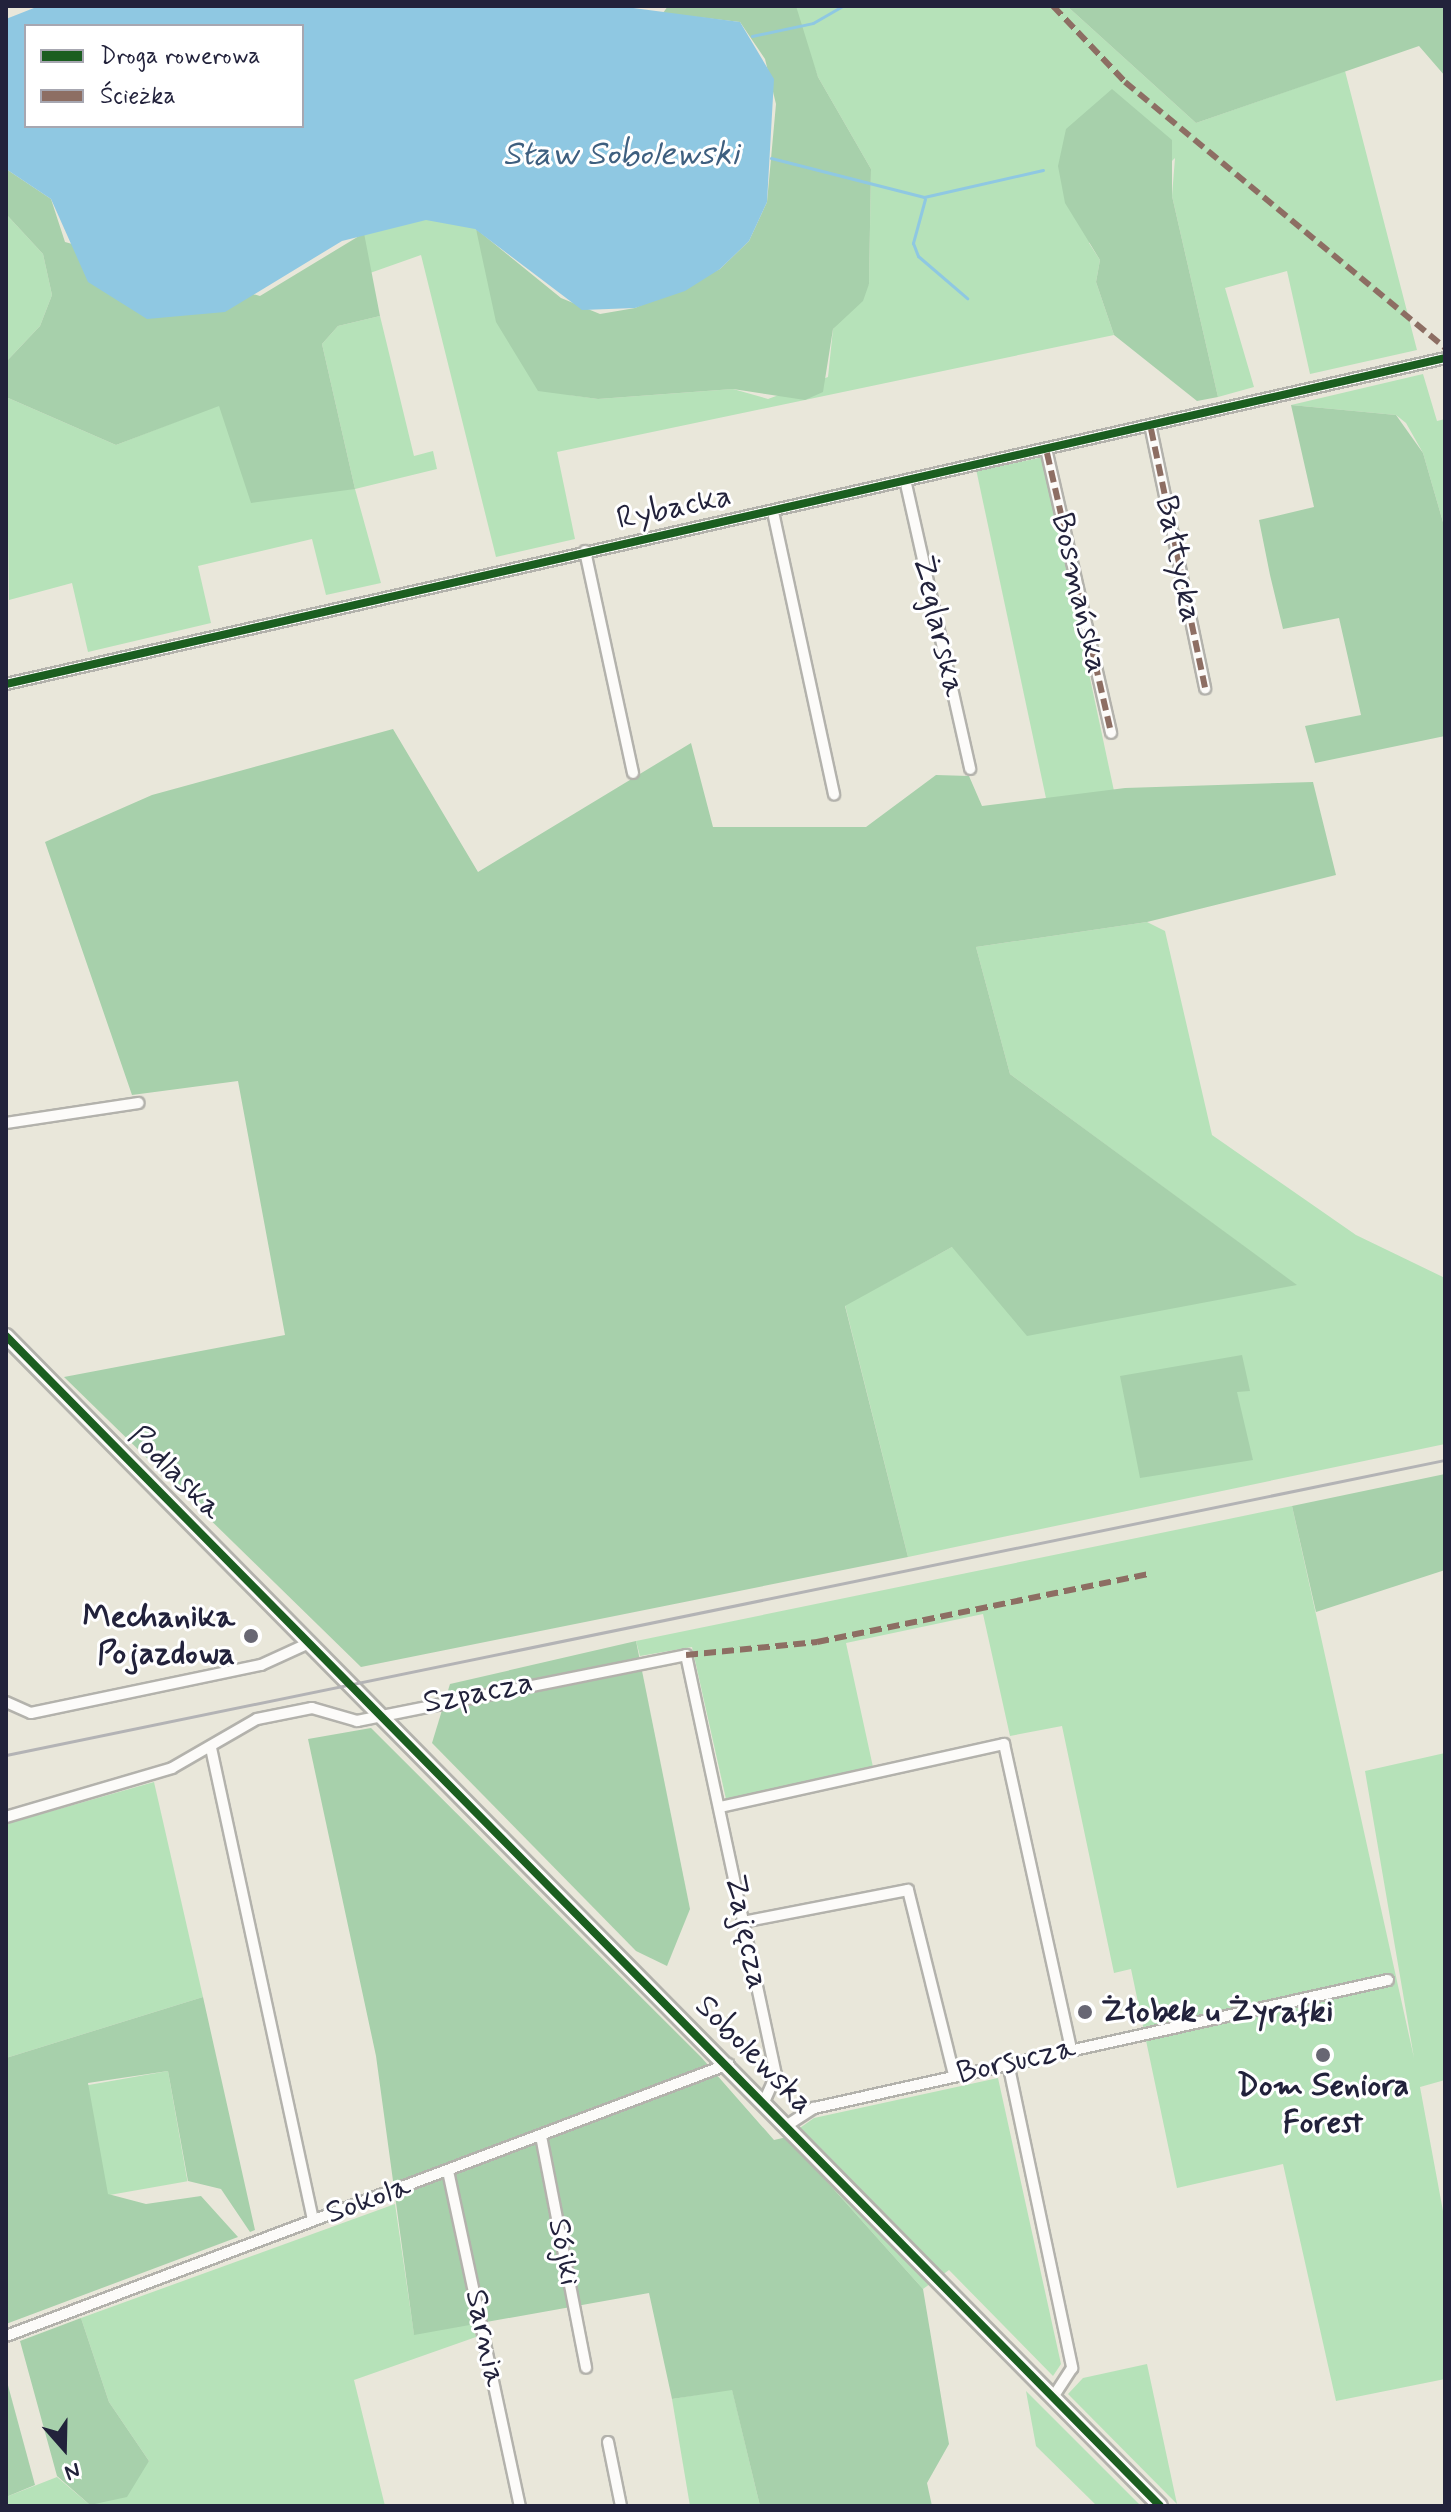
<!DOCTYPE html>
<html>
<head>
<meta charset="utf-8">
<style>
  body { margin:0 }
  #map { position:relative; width:1451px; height:2512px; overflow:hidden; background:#e9e7da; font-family:Mynerve,sans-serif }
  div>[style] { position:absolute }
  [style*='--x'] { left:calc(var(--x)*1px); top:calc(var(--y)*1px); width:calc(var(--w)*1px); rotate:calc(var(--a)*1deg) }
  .green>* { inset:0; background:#b6e2b9; transform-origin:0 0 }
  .forest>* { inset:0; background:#a7d0ab }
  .water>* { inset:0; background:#8fc8e2 }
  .stream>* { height:3px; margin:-1.5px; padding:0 1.5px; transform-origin:1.5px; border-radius:1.5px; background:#8fc8e2 }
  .roads { filter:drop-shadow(2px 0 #b3b2ac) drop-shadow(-2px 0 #b3b2ac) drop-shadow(0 2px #b3b2ac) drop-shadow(0 -2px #b3b2ac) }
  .street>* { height:10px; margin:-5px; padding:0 5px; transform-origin:5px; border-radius:5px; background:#fcfbf9 }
  .secondary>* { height:14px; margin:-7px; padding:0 7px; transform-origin:7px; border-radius:7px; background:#fcfbf9 }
  .rail>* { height:3px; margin:-1.5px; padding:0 1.5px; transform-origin:1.5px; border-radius:1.5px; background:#b3b3b5 }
  .quiet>* { height:6px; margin-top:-3px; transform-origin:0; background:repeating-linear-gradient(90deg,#8d6e63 0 12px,transparent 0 18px) }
  .cycleway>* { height:8px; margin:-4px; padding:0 4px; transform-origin:4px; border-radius:4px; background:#1b5e20 }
  .dots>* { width:22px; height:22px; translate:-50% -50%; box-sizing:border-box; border:4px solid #fff; border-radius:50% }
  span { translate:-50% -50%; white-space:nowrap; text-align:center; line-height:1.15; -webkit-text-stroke:6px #fff; paint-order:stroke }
  .street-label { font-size:32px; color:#22223b }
  .poi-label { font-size:32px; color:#22223b; font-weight:700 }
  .right { translate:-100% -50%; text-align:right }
  .left { translate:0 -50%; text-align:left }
  .water-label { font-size:34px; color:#3e5f7f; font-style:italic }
  .frame { position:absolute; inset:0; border:8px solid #22223b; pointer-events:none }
  .legend { position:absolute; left:24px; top:24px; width:280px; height:104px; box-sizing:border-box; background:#fff; border:2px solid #a7a7b1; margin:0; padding:10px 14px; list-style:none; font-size:24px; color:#22223b }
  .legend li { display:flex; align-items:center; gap:16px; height:40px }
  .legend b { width:40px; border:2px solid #a7a7b1 }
  .north { position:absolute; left:24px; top:2408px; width:80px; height:80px; -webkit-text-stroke:6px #fff; paint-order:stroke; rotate:160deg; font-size:22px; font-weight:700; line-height:32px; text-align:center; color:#22223b }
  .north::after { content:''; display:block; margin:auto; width:28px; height:36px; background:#22223b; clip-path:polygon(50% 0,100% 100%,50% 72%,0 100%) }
</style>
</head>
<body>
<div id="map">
  <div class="green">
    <div style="clip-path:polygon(1067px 6px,1196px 123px,1345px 71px,1417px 350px,1310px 374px,1287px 271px,1225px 288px,1254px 387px,1218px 397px,1172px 196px,1175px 158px,1089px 243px,1100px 260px,1096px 282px,1114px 335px,557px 452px,575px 539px,496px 557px,421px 255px,370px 273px,363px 233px,29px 180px,6px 169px,26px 98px,26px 126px,439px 165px,570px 395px,598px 399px,733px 389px,768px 399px,828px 377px,833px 329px,869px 284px,871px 169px,818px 77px,793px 8px)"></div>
    <div style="clip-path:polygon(6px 214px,43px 254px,52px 295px,40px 326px,6px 362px)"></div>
    <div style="clip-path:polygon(380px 316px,414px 456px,433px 451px,437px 469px,355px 489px,381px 583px,326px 595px,312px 539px,198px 566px,211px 623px,88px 652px,72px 583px,9px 600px,6px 397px,116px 445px,219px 405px,355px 489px,322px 344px,338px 326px)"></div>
    <div style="clip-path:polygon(1423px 374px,1437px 421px,1445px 419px,1445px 529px,1423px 453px,1406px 423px,1396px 415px,1291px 405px)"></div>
    <div style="left:1043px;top:457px;width:341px;height:68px;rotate:78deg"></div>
    <div style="clip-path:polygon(1147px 922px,1165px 931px,1212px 1135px,1356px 1235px,1445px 1278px,1445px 1444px,908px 1557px,845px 1305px,952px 1247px,1296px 1285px,1010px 1074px,976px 947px)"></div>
    <div style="clip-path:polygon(1292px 1506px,1414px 2058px,1365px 1771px,1445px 1753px,1445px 2080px,1420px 2087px,1445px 2222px,1445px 2379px,1336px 2401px,1283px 2164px,1177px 2188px,1131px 1969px,1114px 1973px,1062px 1726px,1010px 1736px,983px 1614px,846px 1643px,873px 1767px,726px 1799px,692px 1647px,640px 1656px,636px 1641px)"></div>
    <div style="clip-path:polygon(154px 1782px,203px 1997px,6px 2058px,6px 1824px)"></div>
    <div style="left:168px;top:2071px;width:112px;height:82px;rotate:80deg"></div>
    <div style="clip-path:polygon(998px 2078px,1061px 2364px,1053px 2376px,949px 2270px,923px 2289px,787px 2137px,814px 2118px)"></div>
    <div style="clip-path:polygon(395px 2204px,414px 2334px,475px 2323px,476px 2337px,354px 2380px,385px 2506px,6px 2506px,6px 2497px,57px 2477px,90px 2505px,149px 2461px,109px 2402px,81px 2318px)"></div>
    <div style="clip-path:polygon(1147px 2364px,1177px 2504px,1068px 2394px,1083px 2378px)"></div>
    <div style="clip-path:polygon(732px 2389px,760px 2506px,690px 2506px,672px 2399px)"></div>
    <div style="clip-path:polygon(1026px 2391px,1141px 2506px,1097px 2506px,1036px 2446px)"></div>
  </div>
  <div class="forest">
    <div style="clip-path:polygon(668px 6px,796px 6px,818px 77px,871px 169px,869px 284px,863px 301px,833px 329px,823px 392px,805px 400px,733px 389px,598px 399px,538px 391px,496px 322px,476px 229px,561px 298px,600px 314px,635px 308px,720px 269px,749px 241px,767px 202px,776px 104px,765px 59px,740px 22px,663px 13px)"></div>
    <div style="clip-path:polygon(1067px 6px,1445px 6px,1445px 76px,1419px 46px,1196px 123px)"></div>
    <div style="clip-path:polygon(1112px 89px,1172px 140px,1172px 196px,1218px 397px,1197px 401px,1114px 335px,1096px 282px,1100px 260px,1065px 203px,1058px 166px,1066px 129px)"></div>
    <div style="clip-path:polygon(6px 169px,51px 199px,65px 242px,260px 296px,364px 233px,380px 316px,338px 326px,322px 344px,355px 489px,251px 503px,219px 406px,116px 445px,6px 397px,6px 362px,40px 326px,52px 295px,43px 254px,6px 214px)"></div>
    <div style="clip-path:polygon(1291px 405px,1396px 415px,1423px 453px,1445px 529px,1445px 736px,1315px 763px,1305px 726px,1361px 715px,1339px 618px,1283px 629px,1270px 575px,1259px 520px,1314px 507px)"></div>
    <div style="clip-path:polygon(393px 729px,478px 872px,691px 743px,713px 827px,866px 827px,936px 775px,969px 776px,982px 806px,1125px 788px,1313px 782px,1336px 875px,1147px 922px,976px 947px,1010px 1074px,1297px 1285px,1027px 1336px,952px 1247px,845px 1306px,908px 1557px,361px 1667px,64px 1377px,285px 1335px,238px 1081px,132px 1095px,45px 842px,152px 795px)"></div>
    <div style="clip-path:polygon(1242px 1355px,1250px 1391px,1237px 1392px,1253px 1460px,1140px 1478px,1120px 1376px)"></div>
    <div style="clip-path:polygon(1445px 1474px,1445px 1570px,1316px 1612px,1292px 1506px)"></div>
    <div style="clip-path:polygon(636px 1641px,690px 1909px,667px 1966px,636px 1951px,432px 1743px,450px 1684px)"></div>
    <div style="clip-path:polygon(371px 1728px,701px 2057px,774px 2140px,787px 2137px,923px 2289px,949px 2444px,927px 2483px,932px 2506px,760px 2506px,732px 2390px,672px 2399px,649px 2293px,414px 2335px,376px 2056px,308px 1739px)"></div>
    <div style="clip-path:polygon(203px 1997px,255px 2230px,250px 2232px,221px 2189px,188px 2181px,168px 2071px,88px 2083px,108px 2194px,146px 2204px,201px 2196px,238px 2237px,6px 2324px,6px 2058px)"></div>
    <div style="clip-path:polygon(81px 2318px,109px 2402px,149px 2461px,127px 2497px,90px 2505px,57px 2476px,20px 2341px)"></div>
    <div style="clip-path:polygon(6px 2378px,35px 2485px,6px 2497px)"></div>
  </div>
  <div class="water">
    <div style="clip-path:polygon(evenodd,39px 6px,618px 6px,740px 22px,774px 79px,767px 202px,749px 241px,720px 269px,685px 291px,635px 308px,582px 310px,475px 229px,426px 220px,342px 241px,225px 312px,147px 319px,88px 282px,51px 199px,6px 169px,6px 19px,39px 6px,26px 26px,302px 26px,302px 126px,26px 126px,26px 26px)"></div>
  </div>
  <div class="stream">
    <div style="--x:752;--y:36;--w:62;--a:-12"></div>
    <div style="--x:813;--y:23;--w:34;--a:-30"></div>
    <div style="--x:771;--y:158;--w:158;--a:14.3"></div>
    <div style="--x:924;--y:197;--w:122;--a:-12.8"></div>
    <div style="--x:925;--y:199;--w:46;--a:105.3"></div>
    <div style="--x:913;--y:243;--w:14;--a:69"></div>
    <div style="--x:918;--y:256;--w:65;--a:40.6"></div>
  </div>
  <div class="roads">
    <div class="street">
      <div style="--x:1151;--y:429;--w:265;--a:78.2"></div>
      <div style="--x:1047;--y:453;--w:287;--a:77.1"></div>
      <div style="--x:906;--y:484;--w:292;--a:77.3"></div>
      <div style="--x:773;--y:512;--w:289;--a:77.8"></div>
      <div style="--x:585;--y:551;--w:227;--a:77.8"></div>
      <div style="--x:6;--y:684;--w:1475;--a:-12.76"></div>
      <div style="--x:6;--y:1123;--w:134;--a:-8.6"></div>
      <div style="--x:6;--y:1702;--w:27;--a:24"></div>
      <div style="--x:31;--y:1713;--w:235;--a:-11.8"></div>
      <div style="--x:261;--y:1665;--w:53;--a:-24.6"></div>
      <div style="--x:211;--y:1748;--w:482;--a:77.8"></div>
      <div style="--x:720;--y:1807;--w:291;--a:-12.5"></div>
      <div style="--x:1004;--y:1744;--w:312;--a:77.6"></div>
      <div style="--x:6;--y:1817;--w:173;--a:-16.4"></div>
      <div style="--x:172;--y:1768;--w:98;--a:-30"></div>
      <div style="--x:257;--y:1719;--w:56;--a:-11.3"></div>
      <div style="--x:312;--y:1708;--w:47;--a:16.1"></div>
      <div style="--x:357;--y:1721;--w:336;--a:-11.3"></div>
      <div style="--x:686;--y:1655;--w:430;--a:77.9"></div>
      <div style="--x:776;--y:2075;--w:27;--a:114"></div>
      <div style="--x:743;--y:1922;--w:168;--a:-11"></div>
      <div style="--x:908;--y:1890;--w:191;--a:76"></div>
      <div style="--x:1008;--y:2063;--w:312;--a:78.1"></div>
      <div style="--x:1072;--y:2368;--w:35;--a:123"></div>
      <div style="--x:789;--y:2124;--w:30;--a:-33"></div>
      <div style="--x:814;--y:2108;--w:588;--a:-12.57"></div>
      <div style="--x:541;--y:2136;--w:236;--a:79"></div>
      <div style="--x:448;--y:2171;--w:343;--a:77.9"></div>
      <div style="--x:6;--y:2336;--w:772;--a:-20.62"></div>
      <div style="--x:608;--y:2442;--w:65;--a:78.5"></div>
    </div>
    <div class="secondary">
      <div style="--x:6;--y:1336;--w:1643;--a:45.39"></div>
    </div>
  </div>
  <div class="rail">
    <div style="--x:6;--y:1755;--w:1469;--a:-11.59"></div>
  </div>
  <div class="quiet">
    <div style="--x:1053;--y:6;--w:105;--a:46.5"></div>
    <div style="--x:1125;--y:82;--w:416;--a:39.7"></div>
    <div style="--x:1151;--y:429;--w:265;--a:78.2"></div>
    <div style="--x:1047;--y:453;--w:287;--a:77.1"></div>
    <div style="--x:686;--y:1655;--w:132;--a:-5.7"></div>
    <div style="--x:817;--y:1642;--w:339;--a:-11.6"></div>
  </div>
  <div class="cycleway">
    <div style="--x:6;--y:684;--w:1475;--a:-12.76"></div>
    <div style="--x:6;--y:1336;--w:1643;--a:45.39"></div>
  </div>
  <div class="dots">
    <div style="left:251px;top:1636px;background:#686773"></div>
    <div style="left:1085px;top:2012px;background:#686773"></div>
    <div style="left:1323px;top:2055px;background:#686773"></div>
  </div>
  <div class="street-label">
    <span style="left:674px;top:508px;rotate:-12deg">Rybacka</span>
    <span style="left:1178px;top:559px;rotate:78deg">Bałtycka</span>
    <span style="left:1079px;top:593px;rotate:77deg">Bosmańska</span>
    <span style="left:938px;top:626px;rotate:77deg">Żeglarska</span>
    <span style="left:175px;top:1473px;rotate:45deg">Podlaska</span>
    <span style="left:478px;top:1693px;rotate:-11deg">Szpacza</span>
    <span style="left:746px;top:1932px;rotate:78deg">Zajęcza</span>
    <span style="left:754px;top:2055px;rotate:45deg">Sobolewska</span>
    <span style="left:1016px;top:2061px;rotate:-13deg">Borsucza</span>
    <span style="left:368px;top:2200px;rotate:-20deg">Sokola</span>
    <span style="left:564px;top:2252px;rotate:79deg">Sójki</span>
    <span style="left:485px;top:2338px;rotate:78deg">Sarnia</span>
  </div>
  <div class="poi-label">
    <span class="right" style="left:235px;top:1636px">Mechanika<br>Pojazdowa</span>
    <span class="left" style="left:1101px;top:2012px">Żłobek u Żyrafki</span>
    <span style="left:1323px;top:2105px">Dom Seniora<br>Forest</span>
  </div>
  <div class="water-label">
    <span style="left:621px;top:155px">Staw Sobolewski</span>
  </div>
  <div class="frame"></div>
  <ul class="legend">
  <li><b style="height:10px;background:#1b5e20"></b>Droga rowerowa</li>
  <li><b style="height:10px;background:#8d6e63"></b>Ścieżka</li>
  </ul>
  <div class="north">N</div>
</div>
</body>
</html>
